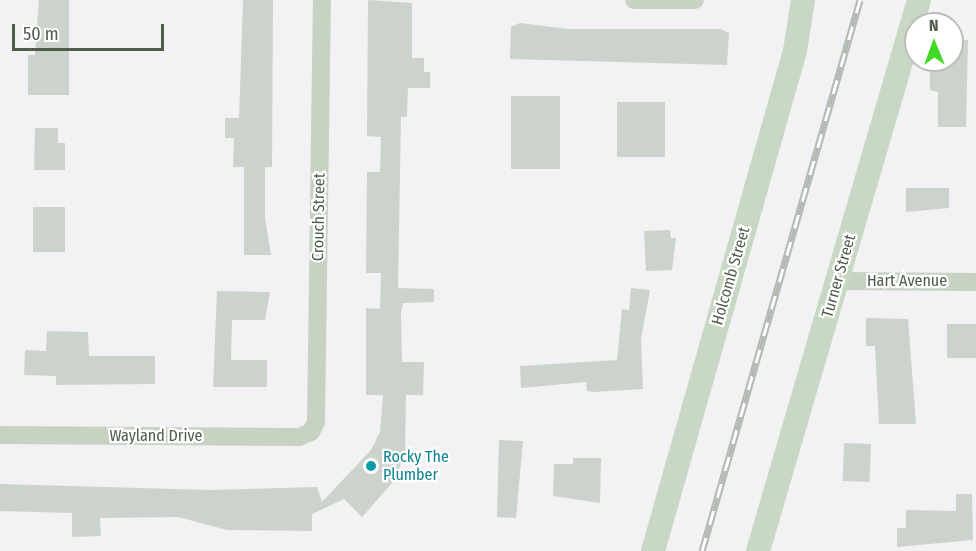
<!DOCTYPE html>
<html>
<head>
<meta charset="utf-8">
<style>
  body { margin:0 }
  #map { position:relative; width:976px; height:551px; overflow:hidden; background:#f2f1f3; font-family:"Fira Sans Condensed",sans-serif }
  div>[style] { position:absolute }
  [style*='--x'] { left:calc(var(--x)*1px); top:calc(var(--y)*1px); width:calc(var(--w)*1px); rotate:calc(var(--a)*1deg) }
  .building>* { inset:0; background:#ccd3cc; transform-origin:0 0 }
  .street>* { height:18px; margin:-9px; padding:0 9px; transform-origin:9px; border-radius:9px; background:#c7d2c3 }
  .secondary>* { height:24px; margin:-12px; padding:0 12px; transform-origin:12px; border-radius:12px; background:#c9d8c5 }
  .rail>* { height:7px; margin-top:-3.5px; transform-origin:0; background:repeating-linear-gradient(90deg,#fff 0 14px,#b2b9b2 0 28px); box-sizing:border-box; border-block:2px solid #b2b9b2 }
  .dots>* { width:16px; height:16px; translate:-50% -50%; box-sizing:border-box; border:3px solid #fff; border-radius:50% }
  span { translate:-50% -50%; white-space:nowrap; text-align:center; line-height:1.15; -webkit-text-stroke:4.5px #fff; paint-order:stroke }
  .street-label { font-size:16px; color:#4f5d4a }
  .culture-label { font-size:16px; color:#0d838f }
  .left { translate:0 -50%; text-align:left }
  .north { position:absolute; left:904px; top:12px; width:60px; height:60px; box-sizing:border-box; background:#fff; border:2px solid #b9beb7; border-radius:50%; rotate:359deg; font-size:16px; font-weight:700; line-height:24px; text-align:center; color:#4f5d4a }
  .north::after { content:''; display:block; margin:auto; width:21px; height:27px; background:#40d926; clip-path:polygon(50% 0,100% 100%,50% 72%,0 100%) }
  .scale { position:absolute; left:12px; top:24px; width:152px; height:27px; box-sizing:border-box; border:3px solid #4f5d4a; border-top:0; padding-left:8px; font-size:18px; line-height:21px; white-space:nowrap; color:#4f5d4a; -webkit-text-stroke:4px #fff; paint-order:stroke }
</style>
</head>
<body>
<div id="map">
  <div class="building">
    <div style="clip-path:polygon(39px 0,69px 0,69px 95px,28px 95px,28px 55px,35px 55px)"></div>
    <div style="clip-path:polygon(243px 0,273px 0,272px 167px,265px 167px,265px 218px,271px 255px,244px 255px,244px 167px,233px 167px,234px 138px,225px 138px,225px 118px,239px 118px)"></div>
    <div style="clip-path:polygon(368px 0,412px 3px,412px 58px,424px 58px,424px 72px,430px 72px,430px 88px,408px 88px,407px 117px,401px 117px,398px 288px,434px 289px,434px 302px,403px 303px,401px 312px,402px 362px,424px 362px,423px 395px,406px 395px,405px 453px,394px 481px,362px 517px,344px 499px,312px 514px,312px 531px,227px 530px,178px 517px,100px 518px,101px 536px,72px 537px,72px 513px,0 511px,0 484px,210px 490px,317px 487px,322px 502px,371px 450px,380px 432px,383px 395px,366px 395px,366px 308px,380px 309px,381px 273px,366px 273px,367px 172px,380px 172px,381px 137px,367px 136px)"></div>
    <div style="clip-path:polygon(520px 23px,568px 29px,720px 29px,729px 33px,727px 65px,510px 59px,511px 27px)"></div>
    <div style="clip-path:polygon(952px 40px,968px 40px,966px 127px,938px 127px,938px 92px,930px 90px,930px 60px,952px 60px)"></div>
    <div style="left:511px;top:96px;width:49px;height:73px"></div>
    <div style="left:665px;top:102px;width:55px;height:48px;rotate:90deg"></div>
    <div style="clip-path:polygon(35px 128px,58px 128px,58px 143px,65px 143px,65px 170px,34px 170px)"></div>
    <div style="clip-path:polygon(906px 188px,949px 188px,949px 208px,906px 212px)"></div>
    <div style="left:33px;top:207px;width:32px;height:45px"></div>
    <div style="clip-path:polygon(670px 230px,671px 238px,676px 238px,672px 270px,646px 271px,644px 231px)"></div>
    <div style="clip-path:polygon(631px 288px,650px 290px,641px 339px,643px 389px,594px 392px,587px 391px,586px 382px,521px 388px,520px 366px,617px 360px,622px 309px,629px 310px)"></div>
    <div style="clip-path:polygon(217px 291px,270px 292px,265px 320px,232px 320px,231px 360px,267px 360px,267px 387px,213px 387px)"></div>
    <div style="clip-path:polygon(866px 318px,908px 319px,916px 424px,879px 424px,875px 346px,866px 346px)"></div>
    <div style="left:947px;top:324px;width:29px;height:34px"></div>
    <div style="clip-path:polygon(47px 331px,88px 332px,89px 356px,155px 356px,155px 384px,56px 385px,56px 376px,24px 375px,25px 350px,46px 351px)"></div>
    <div style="clip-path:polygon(499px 440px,523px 441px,516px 518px,497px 517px)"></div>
    <div style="left:844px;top:443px;width:27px;height:38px;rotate:2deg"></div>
    <div style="clip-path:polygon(573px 458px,601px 458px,600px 503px,553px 496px,554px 464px,573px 464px)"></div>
    <div style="clip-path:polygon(956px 494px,972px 494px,973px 540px,897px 547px,897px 528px,906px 528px,906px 510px,956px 511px)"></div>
  </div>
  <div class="street">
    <div style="--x:634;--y:0;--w:61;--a:0"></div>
    <div style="--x:838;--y:281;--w:138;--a:0.4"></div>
    <div style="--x:0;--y:435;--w:299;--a:0.4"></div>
    <div style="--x:299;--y:437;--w:13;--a:-23"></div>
    <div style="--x:311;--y:432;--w:11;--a:-63"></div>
    <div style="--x:316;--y:422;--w:422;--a:-89.2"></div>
  </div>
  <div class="secondary">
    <div style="--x:653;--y:551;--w:520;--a:-74.15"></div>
    <div style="--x:795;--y:51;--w:52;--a:-81.1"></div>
    <div style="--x:758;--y:551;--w:574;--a:-73.71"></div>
  </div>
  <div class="rail">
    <div style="--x:702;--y:551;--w:573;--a:-74"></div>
  </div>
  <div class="dots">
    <div style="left:371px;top:466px;background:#0f9aa8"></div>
  </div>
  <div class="street-label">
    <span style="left:319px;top:217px;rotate:-89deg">Crouch Street</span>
    <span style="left:731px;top:276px;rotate:-74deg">Holcomb Street</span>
    <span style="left:839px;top:276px;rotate:-74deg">Turner Street</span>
    <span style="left:907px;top:281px">Hart Avenue</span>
    <span style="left:156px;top:436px">Wayland Drive</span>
  </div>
  <div class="culture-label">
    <span class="left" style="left:383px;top:466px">Rocky The<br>Plumber</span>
  </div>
  <div class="north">N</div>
  <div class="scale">50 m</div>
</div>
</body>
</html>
